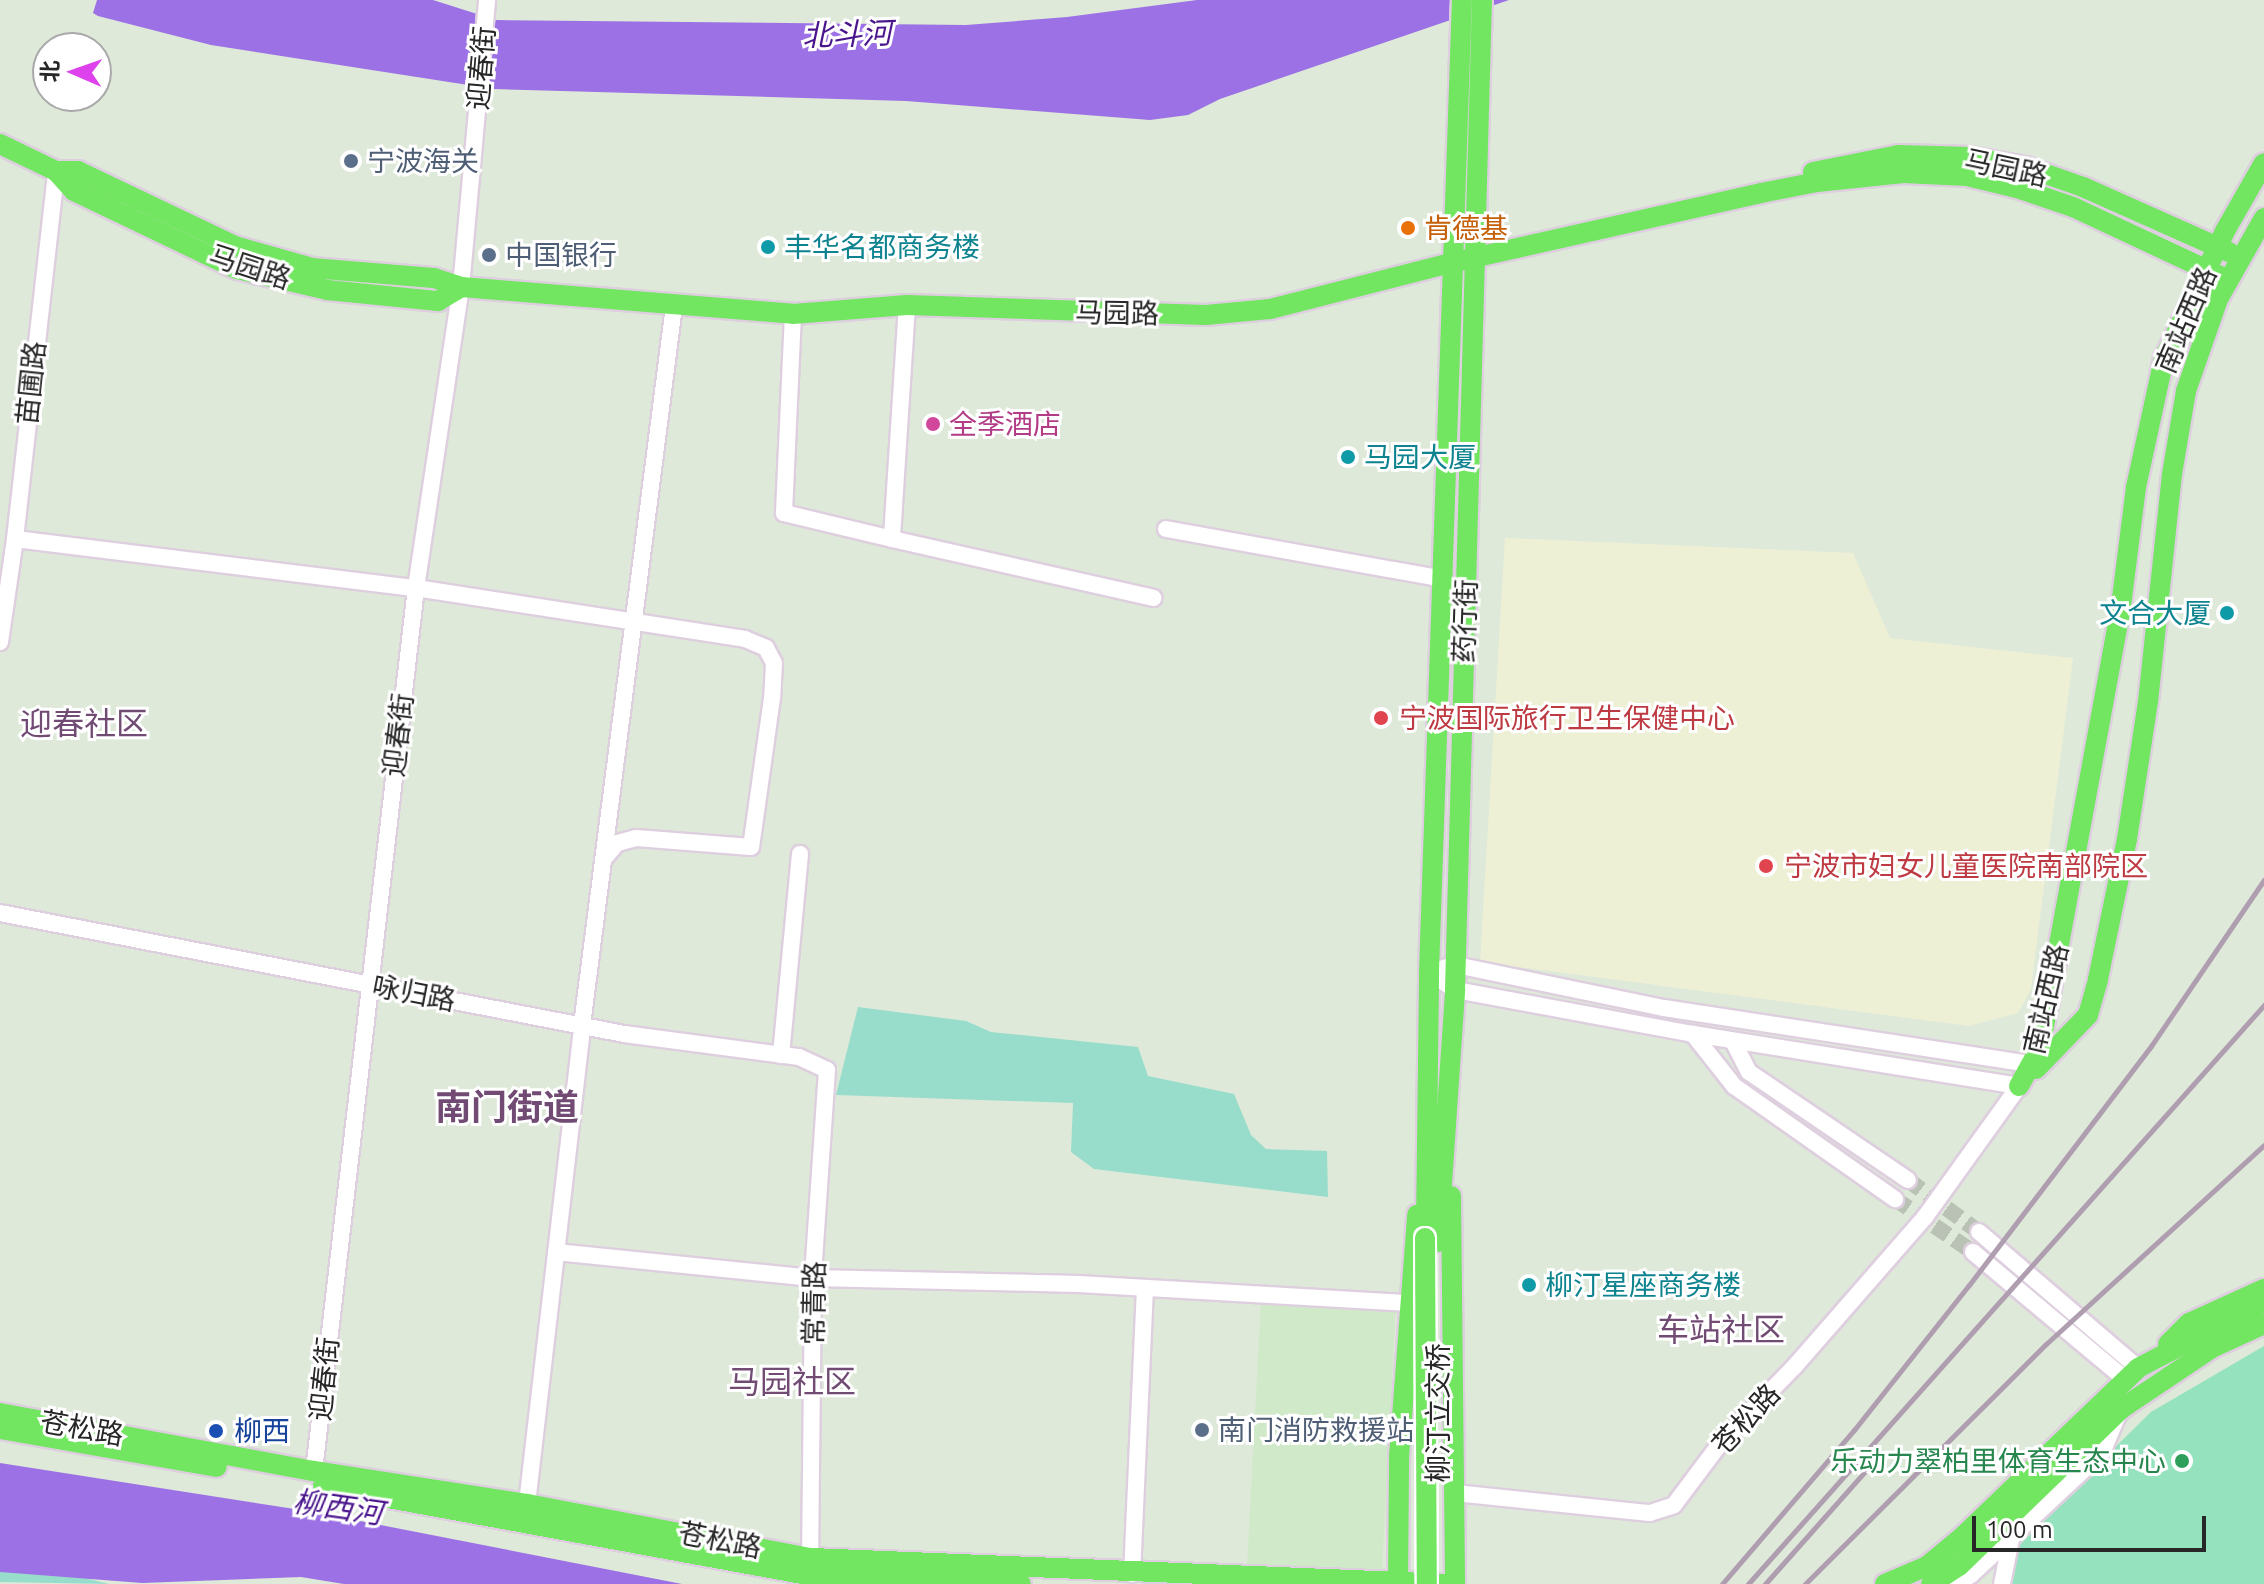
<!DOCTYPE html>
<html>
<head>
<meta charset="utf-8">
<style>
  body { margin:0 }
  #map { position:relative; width:2264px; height:1584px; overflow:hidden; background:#dee9d9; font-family:Ubuntu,"Noto Sans SC",sans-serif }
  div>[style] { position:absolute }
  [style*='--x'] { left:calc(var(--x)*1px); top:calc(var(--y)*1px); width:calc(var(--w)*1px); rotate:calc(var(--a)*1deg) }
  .education>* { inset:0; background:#d0eac9; transform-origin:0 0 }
  .medical>* { inset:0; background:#eef0d6 }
  .green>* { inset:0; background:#98ddcc }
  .pitch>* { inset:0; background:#94e3be }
  .water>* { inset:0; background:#9c71e5 }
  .minor-tunnel>* { height:16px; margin-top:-8px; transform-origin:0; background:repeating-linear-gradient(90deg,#b9c2b5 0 16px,transparent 0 24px) }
  .roads { filter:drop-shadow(2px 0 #decfdf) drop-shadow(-2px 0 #decfdf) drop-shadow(0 2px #decfdf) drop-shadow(0 -2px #decfdf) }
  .minor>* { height:16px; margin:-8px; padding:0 8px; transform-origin:8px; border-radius:8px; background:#fff }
  .major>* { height:20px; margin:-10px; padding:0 10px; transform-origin:10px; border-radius:10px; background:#72e661 }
  .rail>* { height:5px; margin:-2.5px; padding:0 2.5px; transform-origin:2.5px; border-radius:2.5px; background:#af9db0 }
  .bridges { filter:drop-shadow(2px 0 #fff) drop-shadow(-2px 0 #fff) drop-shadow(0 2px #fff) drop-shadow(0 -2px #fff) }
  .major-bridge>* { height:20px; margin:-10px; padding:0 10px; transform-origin:10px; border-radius:10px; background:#72e661 }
  .dots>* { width:22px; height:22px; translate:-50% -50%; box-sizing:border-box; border:4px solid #fff; border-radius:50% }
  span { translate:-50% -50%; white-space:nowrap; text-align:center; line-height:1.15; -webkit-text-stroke:6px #fff; paint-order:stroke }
  .street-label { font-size:28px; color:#272727 }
  .service-label { font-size:28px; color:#4e5e75 }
  .left { translate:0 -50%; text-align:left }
  .food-label { font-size:28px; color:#c56008 }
  .culture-label { font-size:28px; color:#0d838f }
  .right { translate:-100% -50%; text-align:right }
  .hotel-label { font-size:28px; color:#b23c85 }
  .health-label { font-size:28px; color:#be3a42 }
  .transit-label { font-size:28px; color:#164399 }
  .leisure-label { font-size:28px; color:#27864d }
  .water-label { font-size:30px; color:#4a158c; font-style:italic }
  .quarter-label { font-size:32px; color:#714b74 }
  .district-label { font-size:36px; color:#714b74; font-weight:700 }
  .north { position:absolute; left:32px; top:32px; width:80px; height:80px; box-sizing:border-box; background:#fff; border:2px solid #a9a9a9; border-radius:50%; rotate:272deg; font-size:22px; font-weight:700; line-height:32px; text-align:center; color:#272727 }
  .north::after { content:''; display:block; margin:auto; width:28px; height:36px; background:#de42ed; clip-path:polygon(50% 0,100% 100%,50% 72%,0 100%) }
  .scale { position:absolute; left:1972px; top:1516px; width:234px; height:36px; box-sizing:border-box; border:4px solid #272727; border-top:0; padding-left:10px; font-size:24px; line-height:28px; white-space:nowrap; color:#272727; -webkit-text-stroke:6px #fff; paint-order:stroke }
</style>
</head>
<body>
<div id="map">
  <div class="education">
    <div style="left:1261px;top:1299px;width:135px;height:267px;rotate:3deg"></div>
  </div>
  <div class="medical">
    <div style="clip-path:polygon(1505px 538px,1853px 553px,1890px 638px,2073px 658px,2031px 989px,2018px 1013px,1969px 1026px,1480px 962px)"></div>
  </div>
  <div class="green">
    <div style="clip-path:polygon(858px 1007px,966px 1021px,991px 1032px,1138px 1047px,1148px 1076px,1234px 1094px,1251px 1135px,1266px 1149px,1327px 1151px,1328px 1197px,1094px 1169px,1071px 1152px,1073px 1103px,836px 1095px)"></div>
    <div style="clip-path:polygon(0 1557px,109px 1584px,0 1582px)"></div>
  </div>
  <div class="pitch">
    <div style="clip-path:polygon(2264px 1346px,2264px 1584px,2009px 1584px,2013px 1553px,2050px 1511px,2151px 1412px)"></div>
  </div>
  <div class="water">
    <div style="clip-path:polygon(97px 0,433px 0,496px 20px,966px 25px,1067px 17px,1197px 0,1509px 0,1220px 99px,1188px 115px,1150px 120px,906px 101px,494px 89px,211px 45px,98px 16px,93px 13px)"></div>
    <div style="clip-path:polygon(0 1463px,314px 1512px,682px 1584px,344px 1584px,301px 1577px,142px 1583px,0 1572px)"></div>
  </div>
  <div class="minor-tunnel">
    <div style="--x:1908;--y:1180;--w:88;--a:36.2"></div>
    <div style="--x:1895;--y:1199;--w:94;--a:34.2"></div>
  </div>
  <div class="roads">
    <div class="minor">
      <div style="--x:907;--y:305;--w:234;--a:93.7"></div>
      <div style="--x:892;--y:539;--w:268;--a:12.7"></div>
      <div style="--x:793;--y:314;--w:199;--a:92.6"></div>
      <div style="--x:784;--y:513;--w:111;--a:13.5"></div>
      <div style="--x:1166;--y:529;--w:282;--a:10.2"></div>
      <div style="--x:15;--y:539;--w:404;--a:7"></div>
      <div style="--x:416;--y:588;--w:333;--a:8.8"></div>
      <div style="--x:745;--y:639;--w:23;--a:23"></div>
      <div style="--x:766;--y:648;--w:17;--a:62"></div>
      <div style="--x:774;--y:663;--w:35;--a:93"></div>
      <div style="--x:772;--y:698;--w:150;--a:98"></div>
      <div style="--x:751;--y:847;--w:115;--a:-175.5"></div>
      <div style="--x:636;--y:838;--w:20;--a:165"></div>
      <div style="--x:617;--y:843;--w:17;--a:130"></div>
      <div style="--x:0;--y:642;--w:104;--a:-81.7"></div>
      <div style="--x:15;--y:539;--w:370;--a:-83.6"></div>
      <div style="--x:0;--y:913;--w:636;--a:10.97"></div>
      <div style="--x:624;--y:1034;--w:177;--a:7.5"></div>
      <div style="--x:799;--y:1057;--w:31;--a:25"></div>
      <div style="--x:827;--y:1070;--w:208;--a:93.9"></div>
      <div style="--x:813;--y:1278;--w:291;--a:90.6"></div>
      <div style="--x:1693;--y:1034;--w:66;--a:51.7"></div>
      <div style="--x:1734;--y:1086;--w:197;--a:35.1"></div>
      <div style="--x:1733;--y:1041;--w:35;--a:63"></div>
      <div style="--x:1749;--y:1072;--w:192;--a:34.2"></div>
      <div style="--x:781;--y:1055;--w:202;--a:-84.6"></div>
      <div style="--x:1979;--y:1232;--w:209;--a:40.5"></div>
      <div style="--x:556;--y:1252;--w:258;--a:5.8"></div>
      <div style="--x:813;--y:1278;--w:265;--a:1.3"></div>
      <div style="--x:1078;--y:1284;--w:333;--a:3.3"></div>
      <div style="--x:1973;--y:1252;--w:198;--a:39.9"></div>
      <div style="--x:314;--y:1471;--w:889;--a:-83.41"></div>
      <div style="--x:416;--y:588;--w:304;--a:-81.5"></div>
      <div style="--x:461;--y:287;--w:288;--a:-84.8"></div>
      <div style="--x:1455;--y:1493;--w:196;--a:5.9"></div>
      <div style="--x:1650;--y:1513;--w:25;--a:-18"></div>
      <div style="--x:1674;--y:1505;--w:80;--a:-53.1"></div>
      <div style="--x:1722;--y:1441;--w:105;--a:-45.8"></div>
      <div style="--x:1795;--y:1366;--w:198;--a:-48.9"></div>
      <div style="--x:1925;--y:1217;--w:161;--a:-54.3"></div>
      <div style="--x:2019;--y:1086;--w:330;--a:-170.9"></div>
      <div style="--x:1693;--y:1034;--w:242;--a:-169.5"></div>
      <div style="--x:1455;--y:990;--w:32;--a:-145"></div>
      <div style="--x:1429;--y:972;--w:28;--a:-15"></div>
      <div style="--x:1456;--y:965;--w:212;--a:11.7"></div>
      <div style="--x:1664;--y:1008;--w:372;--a:8.7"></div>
      <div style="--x:527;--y:1504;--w:482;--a:-83.4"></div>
      <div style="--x:582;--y:1025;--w:725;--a:-82.71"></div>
      <div style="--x:1132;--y:1574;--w:286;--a:-87.4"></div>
      <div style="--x:1956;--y:1584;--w:17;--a:-31"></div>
      <div style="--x:1971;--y:1575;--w:179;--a:-43"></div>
      <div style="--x:2102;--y:1453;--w:41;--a:-67.2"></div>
      <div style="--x:2002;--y:1584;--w:46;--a:-78.7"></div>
    </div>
    <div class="major">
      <div style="--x:0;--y:144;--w:62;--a:25.7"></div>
      <div style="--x:56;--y:171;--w:27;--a:48"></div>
      <div style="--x:74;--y:191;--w:181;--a:25.6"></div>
      <div style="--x:237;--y:269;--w:92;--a:13.1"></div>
      <div style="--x:327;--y:290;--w:112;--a:5.7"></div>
      <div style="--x:438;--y:301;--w:27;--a:-31"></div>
      <div style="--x:56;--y:171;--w:22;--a:0"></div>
      <div style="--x:78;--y:171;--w:174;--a:25.5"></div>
      <div style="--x:235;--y:246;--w:80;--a:15.9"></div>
      <div style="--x:312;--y:268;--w:122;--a:4.7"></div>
      <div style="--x:434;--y:278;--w:28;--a:18"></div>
      <div style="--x:461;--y:287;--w:333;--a:4.6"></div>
      <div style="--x:793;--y:314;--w:114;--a:-4.5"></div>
      <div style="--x:907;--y:305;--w:299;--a:1.9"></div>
      <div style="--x:1206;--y:315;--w:64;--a:-5.4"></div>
      <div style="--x:1270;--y:309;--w:191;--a:-14.3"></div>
      <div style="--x:1455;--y:262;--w:314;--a:-12.7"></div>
      <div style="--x:1761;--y:193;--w:57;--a:-11.1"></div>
      <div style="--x:1817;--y:182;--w:87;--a:-5.9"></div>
      <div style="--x:1904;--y:173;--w:63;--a:2.7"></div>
      <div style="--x:1967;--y:176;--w:51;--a:13.5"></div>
      <div style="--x:2017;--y:188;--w:59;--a:18.7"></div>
      <div style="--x:2073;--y:207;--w:172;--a:25.1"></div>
      <div style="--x:1813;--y:172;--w:87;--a:-11.3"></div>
      <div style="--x:1898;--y:155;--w:72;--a:1.6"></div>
      <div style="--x:1970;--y:157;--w:57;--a:10.1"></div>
      <div style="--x:2026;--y:167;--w:60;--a:19.3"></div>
      <div style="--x:2083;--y:187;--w:160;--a:24"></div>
      <div style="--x:2036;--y:1069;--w:75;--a:-46.1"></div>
      <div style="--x:2088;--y:1015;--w:37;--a:-74"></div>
      <div style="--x:2098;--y:979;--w:143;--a:-78.3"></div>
      <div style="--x:2127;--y:839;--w:139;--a:-81.3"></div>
      <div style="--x:2148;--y:702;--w:229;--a:-84"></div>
      <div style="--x:2172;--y:474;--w:84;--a:-80.4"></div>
      <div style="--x:2186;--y:391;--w:97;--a:-70.8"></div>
      <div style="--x:2218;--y:299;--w:93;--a:-60.4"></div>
      <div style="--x:2019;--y:1086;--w:43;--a:-61.1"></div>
      <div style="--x:2040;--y:1048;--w:449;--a:-79.6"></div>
      <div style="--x:2121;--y:606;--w:120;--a:-82.8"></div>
      <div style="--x:2136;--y:487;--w:131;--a:-77.7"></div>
      <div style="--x:2164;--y:359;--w:142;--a:-64.5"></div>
      <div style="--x:2225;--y:231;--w:78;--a:-60.2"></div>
      <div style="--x:1451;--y:1196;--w:388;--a:89.4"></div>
      <div style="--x:1426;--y:1226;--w:254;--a:-89.3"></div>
      <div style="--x:1429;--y:972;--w:973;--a:-88.06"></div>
      <div style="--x:1438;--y:1242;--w:253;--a:-86.1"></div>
      <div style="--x:1455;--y:990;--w:990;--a:-88.44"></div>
      <div style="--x:2168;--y:1344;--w:30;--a:-45"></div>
      <div style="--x:2189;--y:1323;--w:82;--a:-24.4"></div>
      <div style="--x:0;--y:1413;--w:319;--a:10.5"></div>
      <div style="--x:314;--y:1471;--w:216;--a:8.8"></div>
      <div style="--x:527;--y:1504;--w:289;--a:10.8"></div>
      <div style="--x:811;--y:1558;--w:639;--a:2.33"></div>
      <div style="--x:0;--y:1429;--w:220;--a:9.9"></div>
      <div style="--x:323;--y:1486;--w:495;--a:10.4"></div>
      <div style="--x:810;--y:1575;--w:211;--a:2.4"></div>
      <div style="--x:1398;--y:1584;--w:127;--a:-89.5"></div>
      <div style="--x:1399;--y:1457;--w:243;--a:-85.7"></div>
      <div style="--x:1885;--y:1584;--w:46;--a:-23.2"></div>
      <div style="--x:1927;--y:1566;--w:44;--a:-39.5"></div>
      <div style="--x:1961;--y:1538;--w:245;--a:-43.8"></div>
      <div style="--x:2138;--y:1368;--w:142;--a:-27.6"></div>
      <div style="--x:1931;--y:1584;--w:33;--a:-33"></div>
      <div style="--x:1959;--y:1566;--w:226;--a:-44.1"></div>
      <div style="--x:2121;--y:1409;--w:110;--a:-33.8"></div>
      <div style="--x:2212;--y:1348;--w:57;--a:-24.8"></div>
    </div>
  </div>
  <div class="rail">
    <div style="--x:1722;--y:1584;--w:203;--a:-49.4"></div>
    <div style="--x:1854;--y:1430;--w:185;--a:-51.6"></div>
    <div style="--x:1969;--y:1285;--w:300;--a:-52.7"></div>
    <div style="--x:2151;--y:1046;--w:201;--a:-55.8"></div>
    <div style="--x:1748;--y:1584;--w:776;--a:-48.29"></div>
    <div style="--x:1765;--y:1584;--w:157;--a:-48.4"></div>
    <div style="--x:1805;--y:1584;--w:340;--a:-44.9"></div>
    <div style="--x:2046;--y:1344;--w:295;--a:-42.4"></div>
  </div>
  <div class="bridges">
    <div class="major-bridge">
      <div style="--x:1425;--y:1238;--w:346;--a:89.7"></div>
    </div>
  </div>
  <div class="dots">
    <div style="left:351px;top:161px;background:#5c6f8a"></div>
    <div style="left:1408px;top:228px;background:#e8710a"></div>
    <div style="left:768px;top:247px;background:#0f9aa8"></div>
    <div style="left:489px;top:255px;background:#5c6f8a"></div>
    <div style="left:933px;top:424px;background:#d1479c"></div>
    <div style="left:1348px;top:457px;background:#0f9aa8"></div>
    <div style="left:2227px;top:613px;background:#0f9aa8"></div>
    <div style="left:1381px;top:718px;background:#e0444e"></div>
    <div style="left:1766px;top:866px;background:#e0444e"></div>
    <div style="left:1529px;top:1285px;background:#0f9aa8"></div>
    <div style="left:1202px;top:1430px;background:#5c6f8a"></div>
    <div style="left:216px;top:1431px;background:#1a4fb4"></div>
    <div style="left:2182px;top:1461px;background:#2e9e5b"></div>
  </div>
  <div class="street-label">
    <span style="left:481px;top:68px;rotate:-85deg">迎春街</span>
    <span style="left:2006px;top:168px;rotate:12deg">马园路</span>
    <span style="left:250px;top:267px;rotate:18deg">马园路</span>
    <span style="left:1117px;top:313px;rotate:1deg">马园路</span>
    <span style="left:2186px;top:320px;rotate:-67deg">南站西路</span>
    <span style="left:31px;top:383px;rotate:-84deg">苗圃路</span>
    <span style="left:1465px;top:621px;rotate:-88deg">药行街</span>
    <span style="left:398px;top:735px;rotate:-83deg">迎春街</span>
    <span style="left:414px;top:993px;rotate:11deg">咏归路</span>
    <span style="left:2046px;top:999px;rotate:-77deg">南站西路</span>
    <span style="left:814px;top:1303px;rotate:-89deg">常青路</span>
    <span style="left:324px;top:1379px;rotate:-84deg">迎春街</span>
    <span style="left:1438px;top:1413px;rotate:-90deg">柳汀立交桥</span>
    <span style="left:1746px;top:1419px;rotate:-47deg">苍松路</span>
    <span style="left:82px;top:1428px;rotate:10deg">苍松路</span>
    <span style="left:720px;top:1540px;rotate:11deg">苍松路</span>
  </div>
  <div class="service-label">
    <span class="left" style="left:367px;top:161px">宁波海关</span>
    <span class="left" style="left:505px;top:255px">中国银行</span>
    <span class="left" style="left:1218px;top:1430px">南门消防救援站</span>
  </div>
  <div class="food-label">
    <span class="left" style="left:1424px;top:228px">肯德基</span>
  </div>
  <div class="culture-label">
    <span class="left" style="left:784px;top:247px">丰华名都商务楼</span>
    <span class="left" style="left:1364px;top:457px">马园大厦</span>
    <span class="right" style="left:2211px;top:613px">文合大厦</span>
    <span class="left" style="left:1545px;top:1285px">柳汀星座商务楼</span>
  </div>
  <div class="hotel-label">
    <span class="left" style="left:949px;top:424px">全季酒店</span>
  </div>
  <div class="health-label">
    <span class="left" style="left:1399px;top:718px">宁波国际旅行卫生保健中心</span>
    <span class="left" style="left:1784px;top:866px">宁波市妇女儿童医院南部院区</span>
  </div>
  <div class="transit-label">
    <span class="left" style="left:234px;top:1431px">柳西</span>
  </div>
  <div class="leisure-label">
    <span class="right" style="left:2166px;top:1461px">乐动力翠柏里体育生态中心</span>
  </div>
  <div class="water-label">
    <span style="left:847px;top:34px;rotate:-2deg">北斗河</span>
    <span style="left:338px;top:1507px;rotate:8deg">柳西河</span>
  </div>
  <div class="quarter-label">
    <span style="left:84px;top:723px">迎春社区</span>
    <span style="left:1721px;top:1329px">车站社区</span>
    <span style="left:792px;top:1381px">马园社区</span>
  </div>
  <div class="district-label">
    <span style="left:507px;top:1107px">南门街道</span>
  </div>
  <div class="north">北</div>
  <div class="scale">100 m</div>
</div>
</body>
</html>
